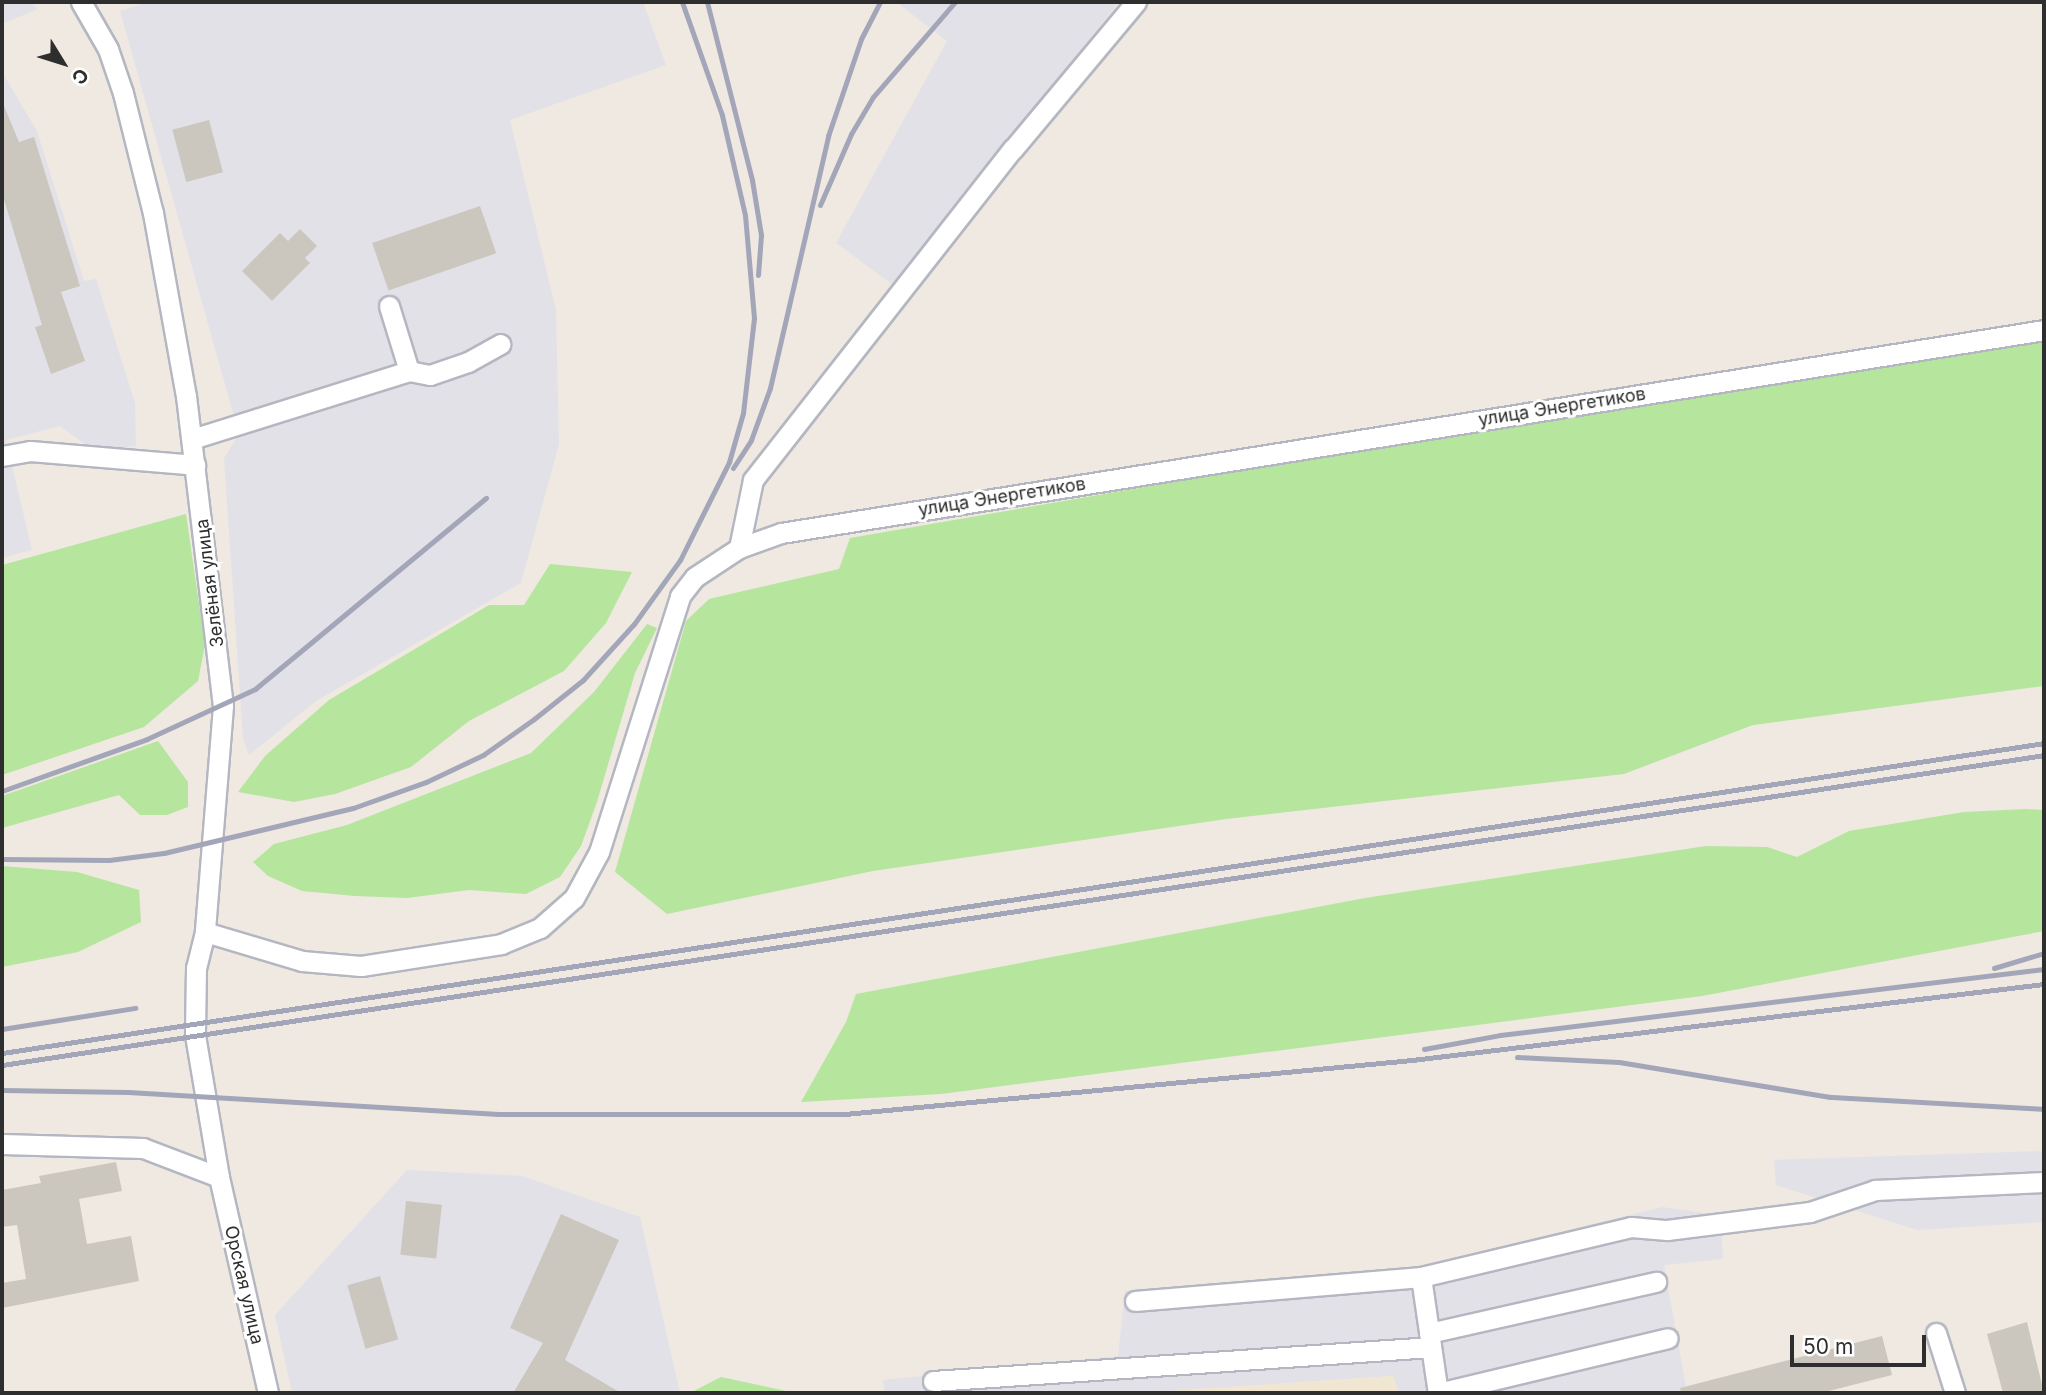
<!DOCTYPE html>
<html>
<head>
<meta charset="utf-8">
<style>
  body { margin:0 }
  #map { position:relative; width:2046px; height:1395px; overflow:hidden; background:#efe9e1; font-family:Inter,sans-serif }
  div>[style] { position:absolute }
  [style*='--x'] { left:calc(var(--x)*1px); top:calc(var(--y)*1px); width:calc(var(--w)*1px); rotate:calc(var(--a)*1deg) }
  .industrial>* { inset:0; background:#e3e1e8 }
  .education>* { inset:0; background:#f0e6d1 }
  .green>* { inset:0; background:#b6e59e }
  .building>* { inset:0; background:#cbc7bf; transform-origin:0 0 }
  .roads { filter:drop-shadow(2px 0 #b4b7c1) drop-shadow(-2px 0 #b4b7c1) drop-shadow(0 2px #b4b7c1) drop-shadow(0 -2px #b4b7c1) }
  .minor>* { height:19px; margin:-9.5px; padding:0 9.5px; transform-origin:9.5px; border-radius:9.5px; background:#fff }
  .rail>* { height:5px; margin:-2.5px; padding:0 2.5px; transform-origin:2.5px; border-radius:2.5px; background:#a3a6b8 }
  span { translate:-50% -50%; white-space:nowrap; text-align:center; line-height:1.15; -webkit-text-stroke:6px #fff; paint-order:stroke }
  .street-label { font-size:18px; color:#2e2e2e }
  .frame { position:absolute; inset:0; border:4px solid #2e2e2e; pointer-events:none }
  .north { position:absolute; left:28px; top:28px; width:70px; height:70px; -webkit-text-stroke:5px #fff; paint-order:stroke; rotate:128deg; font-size:19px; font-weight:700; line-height:28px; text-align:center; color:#2e2e2e }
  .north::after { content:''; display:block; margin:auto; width:24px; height:32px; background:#2e2e2e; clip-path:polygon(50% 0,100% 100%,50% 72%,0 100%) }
  .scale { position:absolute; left:1790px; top:1335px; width:136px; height:32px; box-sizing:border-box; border:4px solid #2e2e2e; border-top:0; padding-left:9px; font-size:21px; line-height:24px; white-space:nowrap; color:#2e2e2e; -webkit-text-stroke:5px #fff; paint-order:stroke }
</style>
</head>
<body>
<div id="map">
  <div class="industrial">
    <div style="clip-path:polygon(2px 2px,31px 2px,38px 9px,2px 24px)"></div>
    <div style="clip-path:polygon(148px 2px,643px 2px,666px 65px,510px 120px,556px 310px,559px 444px,521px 583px,316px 701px,249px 755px,243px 739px,224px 458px,239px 434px,120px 11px)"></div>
    <div style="clip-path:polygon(896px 2px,1119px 2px,893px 285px,836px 243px,947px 41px)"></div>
    <div style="clip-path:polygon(2px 72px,37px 131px,84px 281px,96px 279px,135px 403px,136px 446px,94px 451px,60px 426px,6px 440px,32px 550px,2px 558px)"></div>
    <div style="clip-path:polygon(2044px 1151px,2044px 1222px,1917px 1230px,1776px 1185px,1774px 1160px)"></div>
    <div style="clip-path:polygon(407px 1170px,522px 1176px,640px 1217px,680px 1393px,292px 1393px,275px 1315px)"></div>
    <div style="clip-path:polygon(1662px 1207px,1720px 1215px,1723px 1259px,1664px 1265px,1687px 1393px,1399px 1393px,1393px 1376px,1141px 1393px,885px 1393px,883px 1380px,1118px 1356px,1125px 1291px,1406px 1270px)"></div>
  </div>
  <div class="education">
    <div style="clip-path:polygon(1393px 1376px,1399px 1393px,1141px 1393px)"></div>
  </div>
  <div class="green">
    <div style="clip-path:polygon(2044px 339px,2044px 686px,1753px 725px,1624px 774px,1226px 819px,873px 871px,667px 914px,615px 872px,686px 621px,709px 599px,839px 569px,850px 538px,1637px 402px)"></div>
    <div style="clip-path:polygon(186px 514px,205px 645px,198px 681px,144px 727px,2px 775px,2px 565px)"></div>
    <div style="clip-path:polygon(550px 564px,632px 572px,606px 623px,564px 671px,469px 721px,411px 767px,335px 794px,294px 802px,238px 792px,265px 756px,329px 700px,489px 605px,524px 605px)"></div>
    <div style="clip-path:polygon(647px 624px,657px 628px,635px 673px,597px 802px,581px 846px,560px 877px,526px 894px,469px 890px,407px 898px,355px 896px,302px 891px,268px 876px,253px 862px,274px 844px,347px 825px,531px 753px,594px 692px)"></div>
    <div style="clip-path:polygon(158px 741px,188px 782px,188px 807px,167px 815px,140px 815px,119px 795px,2px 828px,2px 796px)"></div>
    <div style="clip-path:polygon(2026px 809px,2044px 810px,2044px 931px,1702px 996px,941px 1094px,801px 1102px,846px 1022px,856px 994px,1365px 898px,1706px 846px,1767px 847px,1797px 857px,1849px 831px,1964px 812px)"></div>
    <div style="clip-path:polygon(2px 866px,77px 872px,139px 890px,141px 922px,78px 952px,2px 967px)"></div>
    <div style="clip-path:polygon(721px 1377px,795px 1393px,690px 1393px)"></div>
  </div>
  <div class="building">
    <div style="clip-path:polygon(2px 101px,19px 142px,34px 137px,80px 286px,61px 292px,85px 361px,51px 374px,35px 327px,42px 325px,2px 193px)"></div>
    <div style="left:209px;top:120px;width:54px;height:38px;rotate:75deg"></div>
    <div style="left:480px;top:206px;width:50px;height:114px;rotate:71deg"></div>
    <div style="clip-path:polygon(300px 229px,317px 246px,305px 258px,310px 263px,272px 301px,242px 271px,280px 233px,288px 241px)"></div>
    <div style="clip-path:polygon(116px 1162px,122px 1191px,79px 1199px,87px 1244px,131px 1236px,139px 1281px,2px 1308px,2px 1283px,26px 1279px,17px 1225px,2px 1227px,2px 1190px,41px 1183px,39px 1176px)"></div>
    <div style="left:406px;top:1201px;width:36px;height:54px;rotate:6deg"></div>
    <div style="clip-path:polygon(561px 1214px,619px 1240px,565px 1360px,621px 1393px,513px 1393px,543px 1343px,510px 1328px)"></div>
    <div style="left:380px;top:1276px;width:66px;height:34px;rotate:74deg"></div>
    <div style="clip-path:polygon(2027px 1322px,2044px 1393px,2003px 1393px,1987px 1334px)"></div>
    <div style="clip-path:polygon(1882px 1336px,1892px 1375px,1821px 1393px,1681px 1393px,1680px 1388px)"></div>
  </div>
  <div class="roads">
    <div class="minor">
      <div style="--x:81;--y:2;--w:54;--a:60.1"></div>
      <div style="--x:108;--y:49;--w:46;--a:71.2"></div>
      <div style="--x:123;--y:93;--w:124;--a:76"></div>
      <div style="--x:153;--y:213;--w:186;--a:79.8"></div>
      <div style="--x:186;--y:396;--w:312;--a:83.2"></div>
      <div style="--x:223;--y:706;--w:227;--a:94.6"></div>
      <div style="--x:205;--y:932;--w:37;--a:104"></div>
      <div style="--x:196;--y:968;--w:67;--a:90.9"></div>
      <div style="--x:195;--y:1035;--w:144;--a:80.4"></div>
      <div style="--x:219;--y:1177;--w:221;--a:77.2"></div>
      <div style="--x:389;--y:306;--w:68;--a:72.9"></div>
      <div style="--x:192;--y:439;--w:227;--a:-17.4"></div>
      <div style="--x:409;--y:371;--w:21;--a:11"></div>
      <div style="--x:430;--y:375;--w:40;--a:-18.9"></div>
      <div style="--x:468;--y:362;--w:37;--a:-29"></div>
      <div style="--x:2;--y:456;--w:28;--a:-10"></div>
      <div style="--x:30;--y:451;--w:166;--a:4.8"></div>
      <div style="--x:739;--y:548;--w:69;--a:-78.4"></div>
      <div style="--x:753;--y:480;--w:421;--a:-51.9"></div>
      <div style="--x:1013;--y:149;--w:192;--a:-50.1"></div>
      <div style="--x:205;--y:932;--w:101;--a:16.6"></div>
      <div style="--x:302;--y:961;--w:59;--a:4.8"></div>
      <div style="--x:361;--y:966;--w:142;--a:-8.9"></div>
      <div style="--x:501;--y:944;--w:42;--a:-22.3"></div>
      <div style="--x:540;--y:928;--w:45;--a:-41.4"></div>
      <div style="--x:574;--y:898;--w:52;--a:-61.5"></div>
      <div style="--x:599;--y:852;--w:269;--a:-72.4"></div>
      <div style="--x:680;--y:596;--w:24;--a:-52"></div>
      <div style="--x:695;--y:577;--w:53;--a:-33.4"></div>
      <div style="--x:739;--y:548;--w:45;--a:-19.7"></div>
      <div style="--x:781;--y:533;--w:1279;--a:-9.13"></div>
      <div style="--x:2;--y:1144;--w:141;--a:1.6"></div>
      <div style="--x:143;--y:1148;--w:81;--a:20.9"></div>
      <div style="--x:1421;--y:1277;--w:117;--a:81.7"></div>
      <div style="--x:1438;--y:1393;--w:236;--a:-13.4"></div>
      <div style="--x:1135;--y:1301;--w:287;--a:-4.8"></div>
      <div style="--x:1421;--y:1277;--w:216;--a:-13.4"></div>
      <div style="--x:1631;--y:1227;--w:36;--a:5"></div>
      <div style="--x:1667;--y:1230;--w:144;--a:-7.2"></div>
      <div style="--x:1810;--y:1212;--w:69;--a:-18.7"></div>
      <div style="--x:1875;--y:1190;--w:169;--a:-2.7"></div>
      <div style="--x:1429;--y:1333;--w:233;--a:-12.7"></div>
      <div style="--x:1936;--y:1333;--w:63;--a:72.4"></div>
      <div style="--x:933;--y:1381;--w:499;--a:-3.9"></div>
    </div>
  </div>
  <div class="rail">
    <div style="--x:707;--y:2;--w:184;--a:75.8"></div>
    <div style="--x:752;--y:180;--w:56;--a:80.7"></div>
    <div style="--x:761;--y:235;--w:40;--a:94.3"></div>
    <div style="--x:820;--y:205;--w:77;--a:-66.4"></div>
    <div style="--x:851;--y:134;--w:43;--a:-59.3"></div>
    <div style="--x:873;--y:97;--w:125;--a:-49.2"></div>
    <div style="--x:733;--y:468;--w:33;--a:-57"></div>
    <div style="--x:751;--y:440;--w:55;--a:-69.9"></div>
    <div style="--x:770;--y:388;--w:259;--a:-77"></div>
    <div style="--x:828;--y:136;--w:102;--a:-71.2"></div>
    <div style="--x:861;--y:39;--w:42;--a:-62.8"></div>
    <div style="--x:2;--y:791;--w:154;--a:-19.7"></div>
    <div style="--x:147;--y:739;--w:119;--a:-24.8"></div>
    <div style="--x:255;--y:689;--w:300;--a:-39.6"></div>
    <div style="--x:2;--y:859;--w:107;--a:0.5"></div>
    <div style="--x:109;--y:860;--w:55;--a:-7.3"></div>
    <div style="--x:164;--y:853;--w:194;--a:-13.4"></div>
    <div style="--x:353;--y:808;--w:77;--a:-19.6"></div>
    <div style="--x:426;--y:782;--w:63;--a:-25.3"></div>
    <div style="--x:483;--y:755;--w:62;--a:-35.2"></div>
    <div style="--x:534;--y:719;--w:63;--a:-38.5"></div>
    <div style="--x:583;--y:680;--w:76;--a:-47.7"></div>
    <div style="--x:634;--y:624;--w:79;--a:-54.3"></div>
    <div style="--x:680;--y:560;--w:110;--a:-63.4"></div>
    <div style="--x:729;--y:462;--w:51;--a:-74.1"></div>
    <div style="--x:743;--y:413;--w:96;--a:-83.4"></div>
    <div style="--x:754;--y:318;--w:103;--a:-95"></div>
    <div style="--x:745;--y:215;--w:103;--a:-103"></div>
    <div style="--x:722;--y:115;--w:120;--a:-109.5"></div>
    <div style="--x:1994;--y:968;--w:52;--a:-16.7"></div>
    <div style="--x:2;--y:1029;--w:135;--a:-9"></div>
    <div style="--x:1424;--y:1049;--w:77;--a:-10.4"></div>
    <div style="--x:1500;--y:1035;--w:548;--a:-6.92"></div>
    <div style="--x:2;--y:1053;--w:2065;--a:-8.63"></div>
    <div style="--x:1517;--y:1057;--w:102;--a:2.8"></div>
    <div style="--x:1619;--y:1062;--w:214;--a:9.4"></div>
    <div style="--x:1830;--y:1097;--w:214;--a:3.2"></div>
    <div style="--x:2;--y:1065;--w:2065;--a:-8.63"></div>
    <div style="--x:2;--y:1090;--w:126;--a:0.9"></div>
    <div style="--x:128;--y:1092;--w:371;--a:3.4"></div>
    <div style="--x:498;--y:1114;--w:347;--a:0"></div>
    <div style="--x:845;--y:1114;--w:570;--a:-5.44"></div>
    <div style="--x:1412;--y:1060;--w:637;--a:-6.86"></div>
  </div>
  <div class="street-label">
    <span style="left:1562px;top:407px;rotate:-9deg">улица Энергетиков</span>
    <span style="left:1002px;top:497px;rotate:-9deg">улица Энергетиков</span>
    <span style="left:210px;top:583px;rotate:-97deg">Зелёная улица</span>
    <span style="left:244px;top:1285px;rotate:77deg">Орская улица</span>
  </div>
  <div class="frame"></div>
  <div class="north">С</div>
  <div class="scale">50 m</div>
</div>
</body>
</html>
